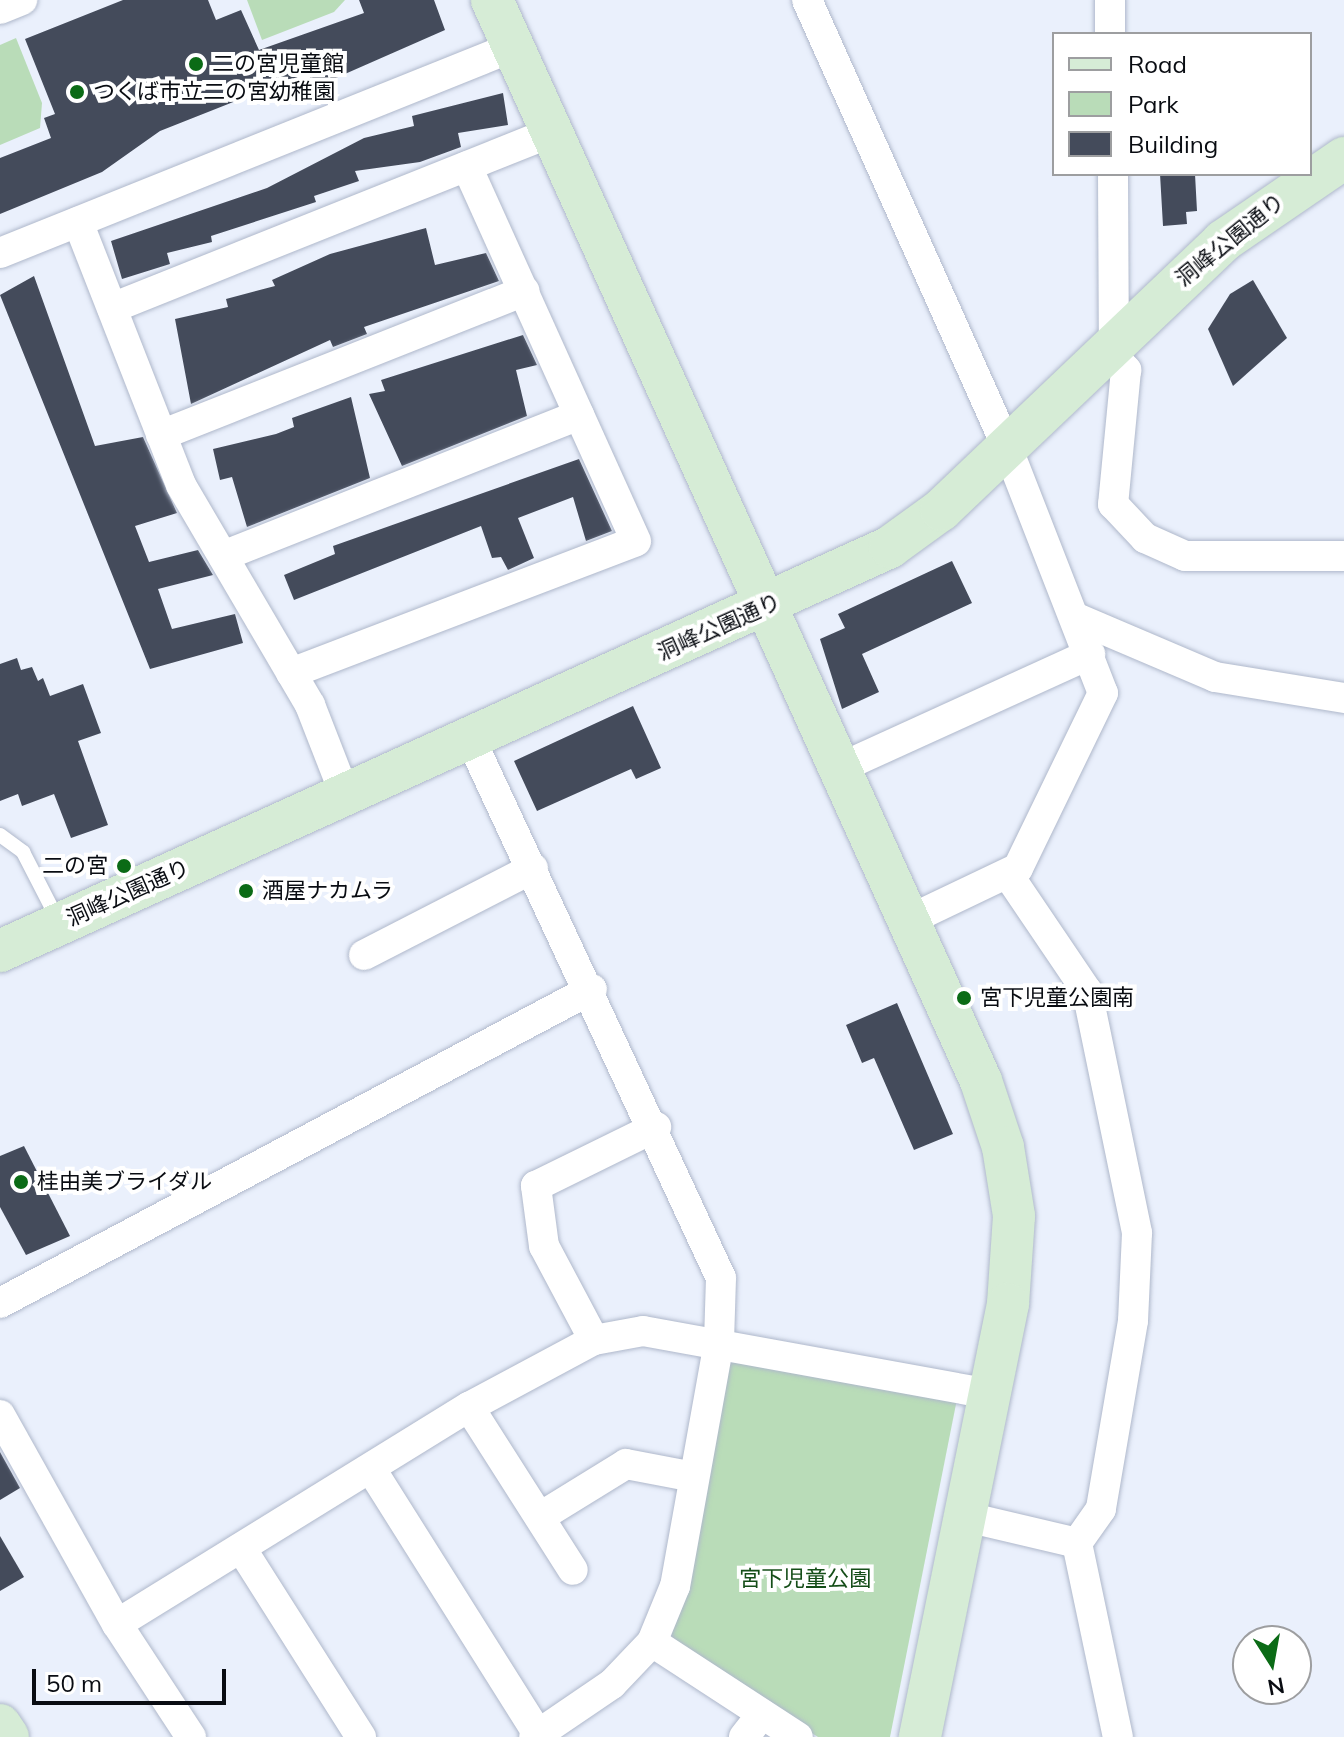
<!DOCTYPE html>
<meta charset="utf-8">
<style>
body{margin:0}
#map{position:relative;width:1344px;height:1737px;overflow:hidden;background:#eaf0fc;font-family:Mulish,"Noto Sans JP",sans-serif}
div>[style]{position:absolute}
.green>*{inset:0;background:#b9dcb8}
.building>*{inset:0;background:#444b5b}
.roads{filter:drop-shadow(0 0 2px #afb8cb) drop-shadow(0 0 2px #afb8cb)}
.lane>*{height:14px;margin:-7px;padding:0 7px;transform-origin:7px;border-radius:7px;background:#fff}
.street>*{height:30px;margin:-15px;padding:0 15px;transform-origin:15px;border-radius:15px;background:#fff}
.secondary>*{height:42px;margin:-21px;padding:0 21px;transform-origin:21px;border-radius:21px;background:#d6ecd6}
.dots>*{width:22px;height:22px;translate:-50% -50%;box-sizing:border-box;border:4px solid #fff;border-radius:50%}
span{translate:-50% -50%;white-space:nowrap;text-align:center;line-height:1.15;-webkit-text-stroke:8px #fff;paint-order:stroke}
.poi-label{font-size:22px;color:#090c12}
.left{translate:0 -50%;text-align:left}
.right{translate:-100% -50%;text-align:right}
.street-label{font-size:22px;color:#090c12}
.park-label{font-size:22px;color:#154e18}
.legend{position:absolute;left:1052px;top:32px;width:260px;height:144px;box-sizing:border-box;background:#fff;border:2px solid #9d9ea0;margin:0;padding:10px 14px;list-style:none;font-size:24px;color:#090c12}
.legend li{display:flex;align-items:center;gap:16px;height:40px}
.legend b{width:40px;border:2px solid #9d9ea0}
.north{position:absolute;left:1232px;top:1625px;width:80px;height:80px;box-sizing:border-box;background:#fff;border:2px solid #9d9ea0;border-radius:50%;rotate:169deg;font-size:22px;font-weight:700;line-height:32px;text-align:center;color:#090c12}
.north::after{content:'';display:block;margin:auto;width:28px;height:36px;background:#0b6b16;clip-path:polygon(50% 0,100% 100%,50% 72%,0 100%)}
.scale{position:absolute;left:32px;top:1669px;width:194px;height:36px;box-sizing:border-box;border:4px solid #090c12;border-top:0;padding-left:10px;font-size:24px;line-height:28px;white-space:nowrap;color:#090c12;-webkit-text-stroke:6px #fff;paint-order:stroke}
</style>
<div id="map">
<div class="green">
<i style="clip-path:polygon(247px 0,345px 0,334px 12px,262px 40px)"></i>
<i style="clip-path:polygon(16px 38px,42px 103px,40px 128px,0 145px,0 45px)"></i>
<i style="clip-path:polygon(737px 1358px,957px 1399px,890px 1737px,818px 1737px,670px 1643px,728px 1366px)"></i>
</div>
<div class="building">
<i style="clip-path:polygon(123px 0,208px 0,216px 20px,241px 10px,259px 50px,364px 13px,359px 0,434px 0,445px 30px,288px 99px,281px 83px,160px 131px,102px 172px,0 214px,0 158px,51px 138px,44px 118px,55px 114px,25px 39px)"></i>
<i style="clip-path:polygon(503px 93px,508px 125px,458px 133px,461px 147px,420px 162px,355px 171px,359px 181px,314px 196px,316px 202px,211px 236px,212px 242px,167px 253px,170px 264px,122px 279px,111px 241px,267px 188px,364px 138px,414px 126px,412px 116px)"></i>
<i style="clip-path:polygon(1160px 174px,1195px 174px,1197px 211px,1186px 212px,1187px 224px,1163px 226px)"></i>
<i style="clip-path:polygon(426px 228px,435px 265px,486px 253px,499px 281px,364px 327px,367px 334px,333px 347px,330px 340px,191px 404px,175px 319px,228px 307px,226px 299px,275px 286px,272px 280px,330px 254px)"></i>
<i style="clip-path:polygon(34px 276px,95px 446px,143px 437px,177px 513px,135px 526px,149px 562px,198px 550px,213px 575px,158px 589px,172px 629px,235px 614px,243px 643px,150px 669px,0 295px)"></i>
<i style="clip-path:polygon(1253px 280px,1287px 338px,1233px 386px,1208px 329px,1230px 294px)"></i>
<i style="clip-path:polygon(523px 335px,537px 365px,516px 370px,527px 416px,402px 466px,369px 394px,385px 391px,381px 380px)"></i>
<i style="clip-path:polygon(351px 397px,370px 478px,247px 527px,232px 477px,220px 480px,213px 449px,276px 434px,294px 427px,292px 418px)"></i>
<i style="clip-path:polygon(579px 459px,612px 531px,586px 541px,573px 497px,518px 518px,534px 558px,508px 570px,501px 557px,492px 558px,481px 526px,294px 600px,284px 575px,335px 554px,333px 546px)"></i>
<i style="clip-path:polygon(952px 561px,972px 603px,862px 654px,879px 692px,842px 709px,820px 639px,845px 628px,838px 614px)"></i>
<i style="clip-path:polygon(17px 658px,21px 670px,32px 667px,38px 681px,43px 678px,50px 696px,83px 684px,101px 733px,78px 741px,108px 825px,71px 838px,54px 794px,22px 806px,18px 794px,0 801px,0 664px)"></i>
<i style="clip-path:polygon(633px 706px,661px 768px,636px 779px,631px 769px,537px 811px,514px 761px)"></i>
<i style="clip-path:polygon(897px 1003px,953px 1134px,914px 1150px,874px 1058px,862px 1063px,846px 1025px)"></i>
<i style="clip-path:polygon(24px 1146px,70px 1236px,26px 1255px,0 1207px,0 1156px)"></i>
<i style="clip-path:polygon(0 1452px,20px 1488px,0 1500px)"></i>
<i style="clip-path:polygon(0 1536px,24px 1577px,0 1591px)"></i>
</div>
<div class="roads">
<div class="lane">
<i style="left:0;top:835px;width:29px;rotate:36deg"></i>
<i style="left:23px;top:852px;width:76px;rotate:62.8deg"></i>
</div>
<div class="street">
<i style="left:807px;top:0;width:490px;rotate:65.9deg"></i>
<i style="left:1007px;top:447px;width:264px;rotate:68.7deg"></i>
<i style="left:1103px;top:693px;width:195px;rotate:115.9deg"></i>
<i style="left:1018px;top:868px;width:121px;rotate:154.5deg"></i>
<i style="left:1110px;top:0;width:34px;rotate:90deg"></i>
<i style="left:0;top:9px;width:24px;rotate:-22deg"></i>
<i style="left:1113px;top:174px;width:168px;rotate:89.7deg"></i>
<i style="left:78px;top:222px;width:282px;rotate:68.6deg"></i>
<i style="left:181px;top:485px;width:255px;rotate:59.6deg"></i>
<i style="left:310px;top:705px;width:97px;rotate:68.7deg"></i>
<i style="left:0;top:253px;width:553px;rotate:-21.88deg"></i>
<i style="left:112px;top:308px;width:474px;rotate:-21.8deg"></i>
<i style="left:1107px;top:350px;width:28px;rotate:46deg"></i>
<i style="left:1126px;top:370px;width:135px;rotate:95.5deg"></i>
<i style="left:1113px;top:504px;width:47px;rotate:46.7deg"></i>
<i style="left:1145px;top:538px;width:44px;rotate:24.2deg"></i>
<i style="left:1185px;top:556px;width:159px"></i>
<i style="left:161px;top:435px;width:391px;rotate:-21.6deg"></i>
<i style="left:223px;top:556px;width:383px;rotate:-21.6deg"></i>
<i style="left:1079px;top:619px;width:148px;rotate:23.1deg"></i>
<i style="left:1215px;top:677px;width:131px;rotate:9.2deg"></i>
<i style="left:291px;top:673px;width:369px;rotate:-20.9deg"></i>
<i style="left:636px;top:541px;width:411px;rotate:-114.3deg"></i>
<i style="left:470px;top:738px;width:595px;rotate:65.07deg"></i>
<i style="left:721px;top:1278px;width:64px;rotate:91.8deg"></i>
<i style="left:719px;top:1342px;width:248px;rotate:100.2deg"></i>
<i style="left:675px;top:1586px;width:61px;rotate:112.3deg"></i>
<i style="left:652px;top:1642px;width:58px;rotate:133.6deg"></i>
<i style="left:612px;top:1684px;width:94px;rotate:145.8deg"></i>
<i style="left:840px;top:768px;width:275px;rotate:-24.5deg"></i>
<i style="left:1009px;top:876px;width:139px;rotate:55.9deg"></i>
<i style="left:1087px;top:991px;width:247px;rotate:78.3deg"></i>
<i style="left:1137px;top:1233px;width:88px;rotate:92.6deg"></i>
<i style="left:1133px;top:1321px;width:191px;rotate:99.7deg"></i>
<i style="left:1101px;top:1509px;width:42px;rotate:125.2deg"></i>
<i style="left:364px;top:955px;width:190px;rotate:-27.2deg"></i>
<i style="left:0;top:1303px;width:670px;rotate:-27.94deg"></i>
<i style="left:594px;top:1340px;width:106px;rotate:-118deg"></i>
<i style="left:544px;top:1246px;width:61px;rotate:-97.6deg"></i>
<i style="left:536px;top:1186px;width:134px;rotate:-26.2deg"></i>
<i style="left:469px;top:1407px;width:193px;rotate:57.5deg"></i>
<i style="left:0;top:1415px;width:240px;rotate:60.8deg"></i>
<i style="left:117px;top:1624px;width:135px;rotate:56.8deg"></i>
<i style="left:371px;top:1469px;width:313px;rotate:57.8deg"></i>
<i style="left:540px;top:1517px;width:101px;rotate:-31.6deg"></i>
<i style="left:626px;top:1464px;width:69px;rotate:10.8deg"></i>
<i style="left:967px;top:1517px;width:113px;rotate:13.3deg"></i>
<i style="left:1077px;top:1543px;width:198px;rotate:78.1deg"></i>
<i style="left:241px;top:1548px;width:224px;rotate:57.6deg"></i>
<i style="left:117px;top:1624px;width:414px;rotate:-31.7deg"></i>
<i style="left:469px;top:1407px;width:142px;rotate:-28.2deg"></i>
<i style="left:594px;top:1340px;width:50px;rotate:-10.4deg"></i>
<i style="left:643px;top:1331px;width:353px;rotate:10.3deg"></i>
<i style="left:652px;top:1642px;width:174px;rotate:33.1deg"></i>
<i style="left:744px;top:1737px;width:29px;rotate:-52deg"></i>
</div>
<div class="secondary">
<i style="left:492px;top:0;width:1186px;rotate:65.66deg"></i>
<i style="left:981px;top:1081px;width:70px;rotate:71.6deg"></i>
<i style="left:1003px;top:1147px;width:70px;rotate:80.9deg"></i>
<i style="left:1014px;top:1216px;width:88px;rotate:93.9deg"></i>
<i style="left:1008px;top:1304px;width:442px;rotate:101.5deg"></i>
<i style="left:0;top:951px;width:977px;rotate:-24.41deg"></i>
<i style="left:890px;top:547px;width:63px;rotate:-36deg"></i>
<i style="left:941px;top:510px;width:390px;rotate:-43.6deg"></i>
<i style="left:1223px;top:241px;width:147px;rotate:-34.4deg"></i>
<i style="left:0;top:1725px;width:14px;rotate:56deg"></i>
</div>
</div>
<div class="dots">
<i style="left:196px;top:64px;background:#0b6b16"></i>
<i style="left:77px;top:92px;background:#0b6b16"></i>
<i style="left:124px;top:866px;background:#0b6b16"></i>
<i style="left:246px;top:891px;background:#0b6b16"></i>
<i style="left:964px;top:998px;background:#0b6b16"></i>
<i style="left:21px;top:1182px;background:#0b6b16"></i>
</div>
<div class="poi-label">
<span class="left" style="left:212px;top:64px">二の宮児童館</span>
<span class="left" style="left:93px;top:92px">つくば市立二の宮幼稚園</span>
<span class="right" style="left:108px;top:866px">二の宮</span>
<span class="left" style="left:262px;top:891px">酒屋ナカムラ</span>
<span class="left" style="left:980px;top:998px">宮下児童公園南</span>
<span class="left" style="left:37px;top:1182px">桂由美ブライダル</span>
</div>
<div class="street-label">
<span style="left:1230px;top:240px;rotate:-39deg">洞峰公園通り</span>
<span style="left:719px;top:627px;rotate:-24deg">洞峰公園通り</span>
<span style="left:128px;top:893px;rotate:-24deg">洞峰公園通り</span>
</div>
<div class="park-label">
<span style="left:805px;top:1579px">宮下児童公園</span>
</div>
<ul class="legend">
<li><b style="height:10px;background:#d6ecd6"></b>Road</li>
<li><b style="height:22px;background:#b9dcb8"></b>Park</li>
<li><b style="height:22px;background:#444b5b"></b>Building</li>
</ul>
<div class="north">N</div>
<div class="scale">50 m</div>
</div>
